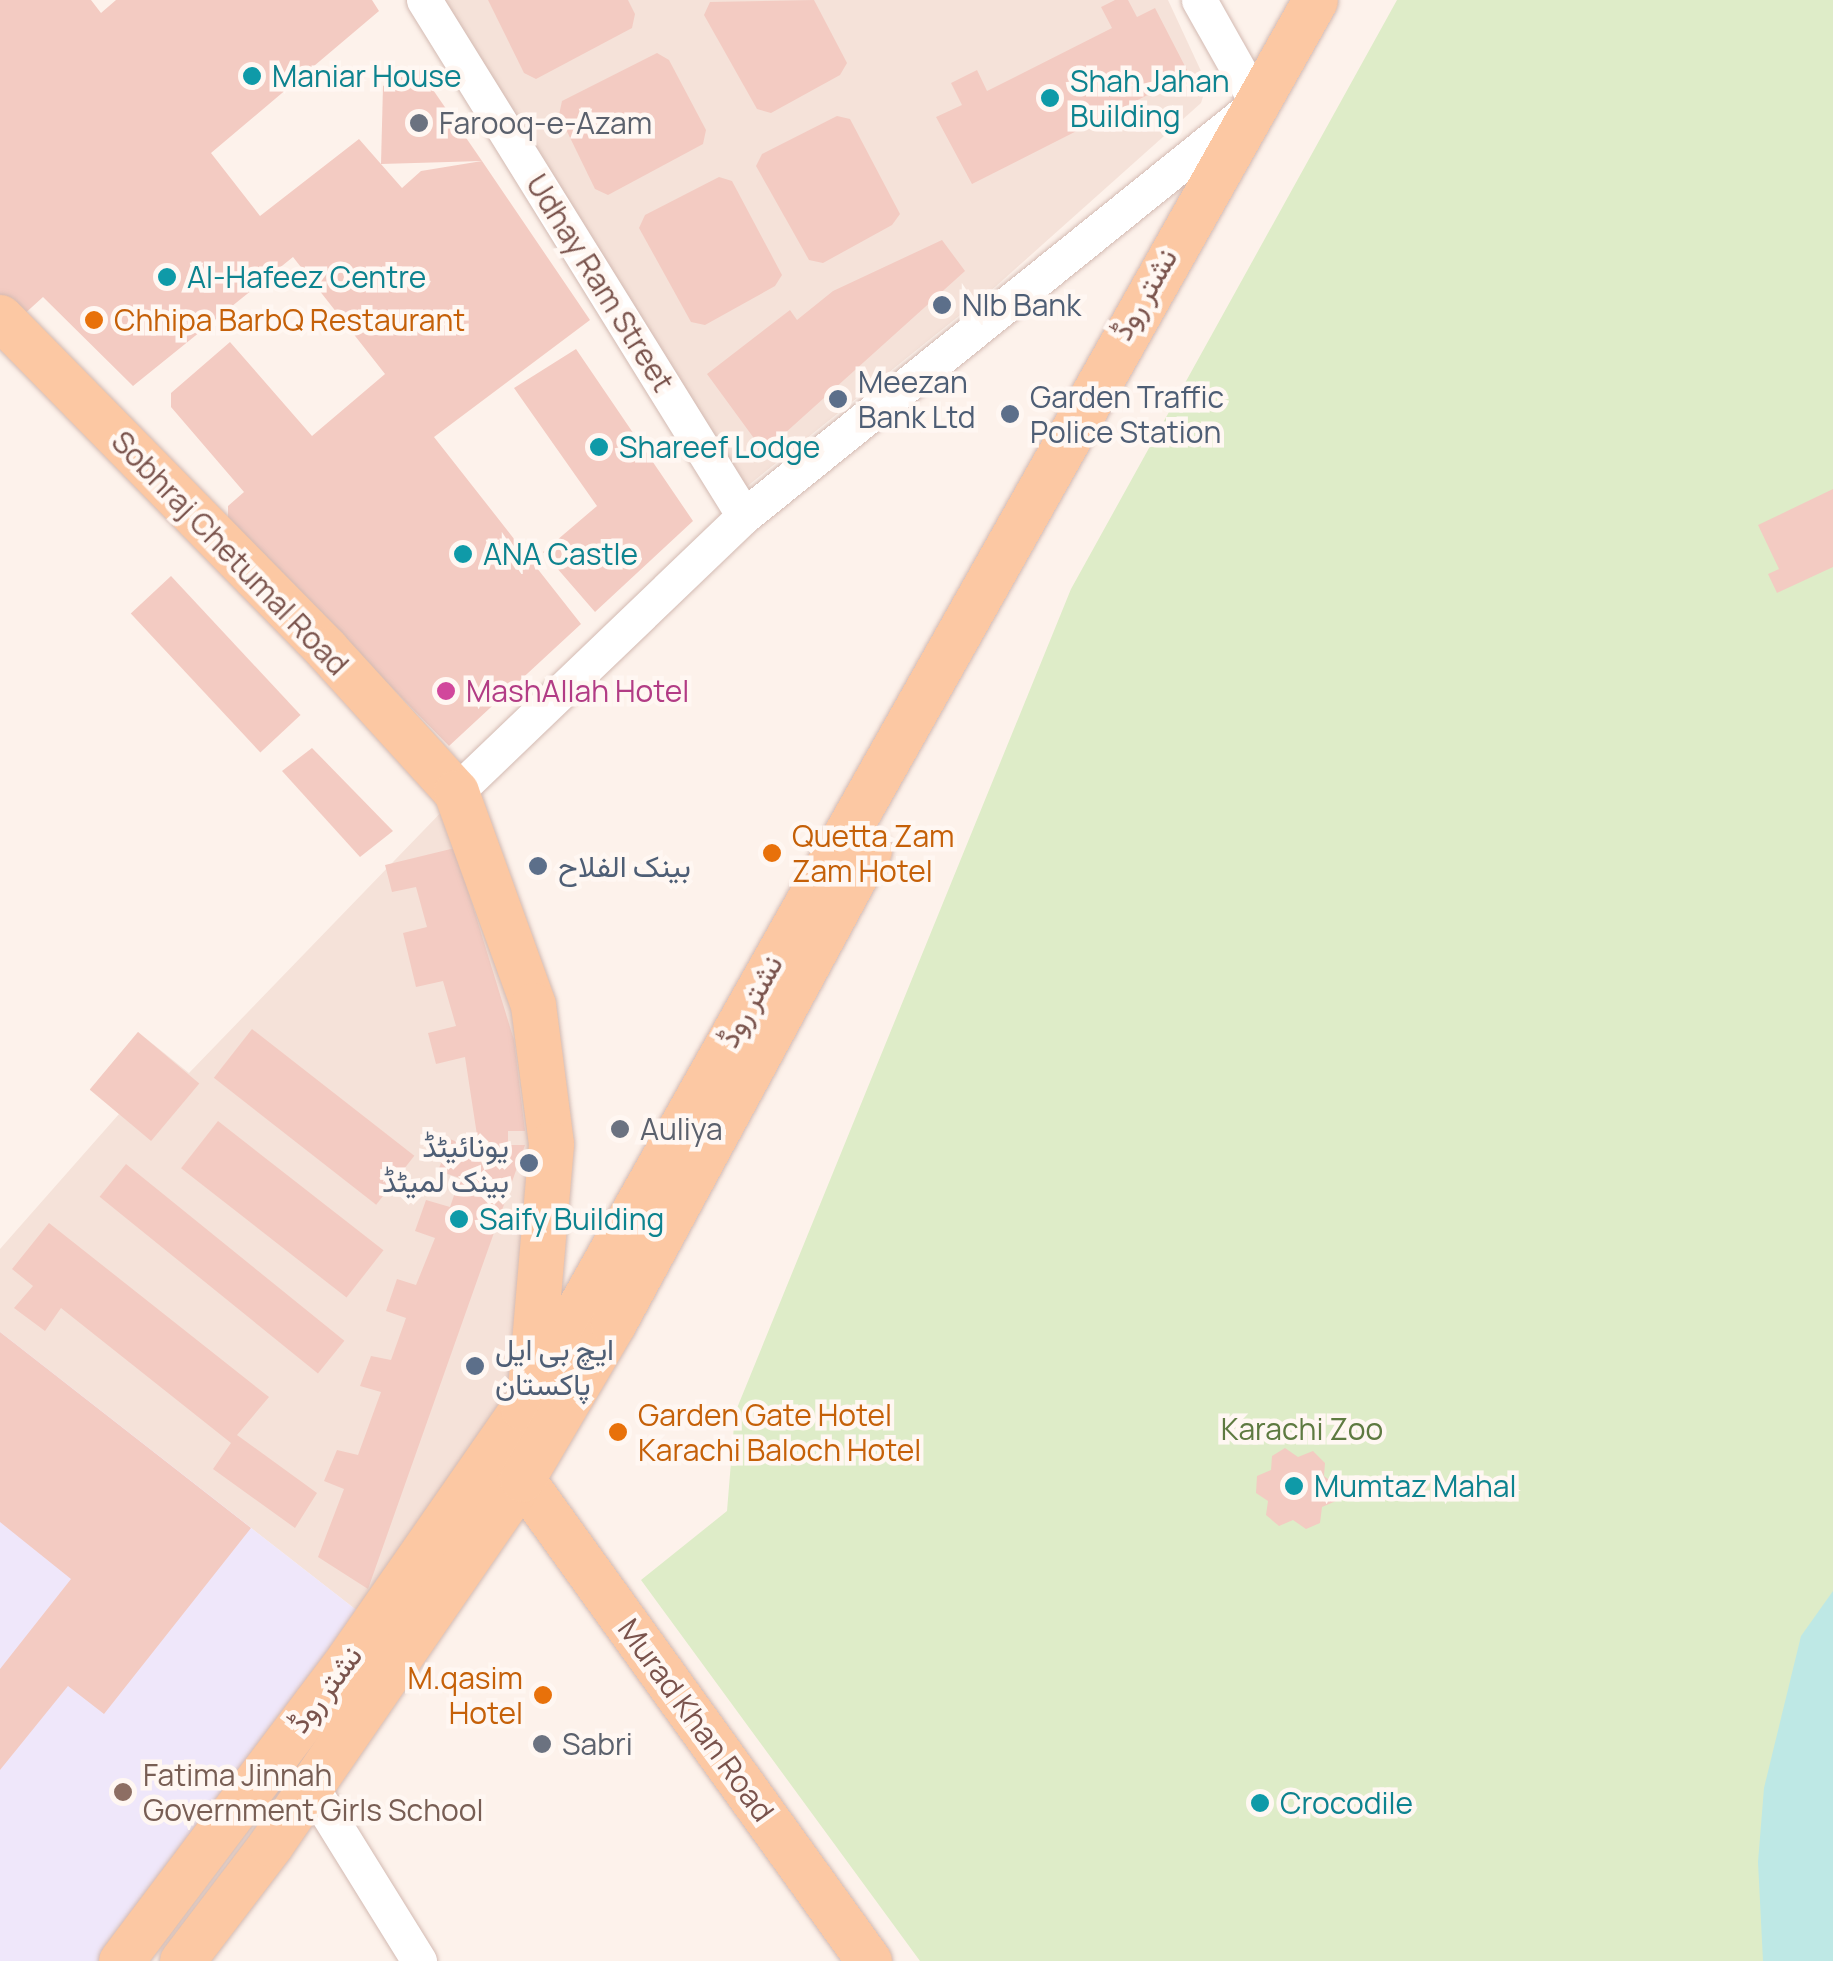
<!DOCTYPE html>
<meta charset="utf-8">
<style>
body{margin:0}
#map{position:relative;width:1833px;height:1961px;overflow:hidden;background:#fdf2eb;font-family:Manrope,Vazirmatn,sans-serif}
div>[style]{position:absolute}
.residential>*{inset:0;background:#f5e2d9}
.education>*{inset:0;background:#efe7fa}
.green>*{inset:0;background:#deecc8}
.water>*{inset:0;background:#bee8e5}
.building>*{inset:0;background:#f3cbc2;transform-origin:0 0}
.roads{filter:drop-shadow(0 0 2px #d3bab2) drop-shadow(0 0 2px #d3bab2)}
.minor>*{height:35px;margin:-17.5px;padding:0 17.5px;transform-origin:17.5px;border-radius:17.5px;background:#fff}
.major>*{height:45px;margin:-22.5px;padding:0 22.5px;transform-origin:22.5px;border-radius:22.5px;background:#fcc8a3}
.dots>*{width:28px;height:28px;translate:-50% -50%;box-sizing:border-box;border:5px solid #fff7f2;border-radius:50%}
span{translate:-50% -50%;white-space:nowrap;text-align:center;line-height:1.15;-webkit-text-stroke:9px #fff7f2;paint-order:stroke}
.culture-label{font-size:30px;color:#0d838f}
.left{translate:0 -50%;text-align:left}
.worship-label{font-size:30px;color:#5b616d}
.street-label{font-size:30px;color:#7a534c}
.service-label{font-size:30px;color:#4e5e75}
.right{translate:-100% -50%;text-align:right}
.food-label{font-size:30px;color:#c56008}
.hotel-label{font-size:30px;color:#b23c85}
.park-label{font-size:30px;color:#5e7a41}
.education-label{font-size:30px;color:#785e54}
</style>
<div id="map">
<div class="residential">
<i style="clip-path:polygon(430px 0,1168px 0,1207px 84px,1201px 103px,995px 287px,745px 488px)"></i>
<i style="clip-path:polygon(452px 801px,533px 1005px,523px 1408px,373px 1623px,0 1332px,0 1249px,119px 1114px,90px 1090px,138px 1032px,189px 1073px)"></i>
</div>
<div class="education">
<i style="clip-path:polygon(0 1332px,373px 1623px,120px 1961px,0 1961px)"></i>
</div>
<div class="green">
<i style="clip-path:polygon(1397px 0,1833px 0,1833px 1961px,920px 1961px,641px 1580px,727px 1511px,735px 1413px,1071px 589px)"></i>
</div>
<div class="water">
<i style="clip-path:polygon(1833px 1591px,1833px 1961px,1763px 1961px,1758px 1862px,1764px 1788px,1801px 1636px)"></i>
</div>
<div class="building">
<i style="clip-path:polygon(0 0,91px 0,101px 13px,116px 0,372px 0,379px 11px,211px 153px,260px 216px,359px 139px,402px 188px,421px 171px,482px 161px,590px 320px,434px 437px,581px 624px,449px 746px,228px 521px,228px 506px,244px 492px,171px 407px,171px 393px,230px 342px,312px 436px,385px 374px,293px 257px,133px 386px,43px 297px,21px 317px,0 295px)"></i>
<i style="clip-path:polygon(488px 0,628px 0,635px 14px,632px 28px,536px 79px,524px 73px)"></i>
<i style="clip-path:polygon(814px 0,847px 63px,840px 75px,771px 113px,757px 109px,704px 15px,710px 2px)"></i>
<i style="clip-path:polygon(1115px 0,1128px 0,1137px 17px,1155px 8px,1189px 74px,972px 184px,936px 117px,962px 105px,951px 83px,977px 70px,987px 91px,1112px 28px,1101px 7px)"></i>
<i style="clip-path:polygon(657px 53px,669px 60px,706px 130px,703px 144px,608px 195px,595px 189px,559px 115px,562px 101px)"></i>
<i style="clip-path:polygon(418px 68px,482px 161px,381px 164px,383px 86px)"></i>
<i style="clip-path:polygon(837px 116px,850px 119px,900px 214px,892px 225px,823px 263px,809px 260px,756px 166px,762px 154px)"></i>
<i style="clip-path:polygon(719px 177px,732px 181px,782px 275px,775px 286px,705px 325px,691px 322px,639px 228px,645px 215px)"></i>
<i style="clip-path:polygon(942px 240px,965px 271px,764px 452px,707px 374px,790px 310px,797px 320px,833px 291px)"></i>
<i style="clip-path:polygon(576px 349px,693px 521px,595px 612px,543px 552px,597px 506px,514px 388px)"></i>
<i style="clip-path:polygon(1833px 489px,1833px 567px,1777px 593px,1768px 574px,1779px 569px,1758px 525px)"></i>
<i style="left:171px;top:576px;width:190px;height:55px;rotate:47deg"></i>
<i style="clip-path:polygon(312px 748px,393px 831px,360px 857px,282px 771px)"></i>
<i style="clip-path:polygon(455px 848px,514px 1040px,525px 1131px,508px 1131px,508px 1145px,525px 1145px,368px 1589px,318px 1557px,344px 1489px,324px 1481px,337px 1450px,358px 1455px,381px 1392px,360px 1386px,371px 1356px,391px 1360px,406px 1318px,386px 1311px,397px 1279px,416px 1285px,435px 1238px,415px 1231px,426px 1200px,450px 1207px,460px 1178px,438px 1171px,450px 1139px,472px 1148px,477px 1135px,465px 1057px,436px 1064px,428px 1033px,456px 1026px,443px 981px,416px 987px,403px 933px,427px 927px,416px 887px,392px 892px,385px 865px)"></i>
<i style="left:252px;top:1029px;width:206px;height:62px;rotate:38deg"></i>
<i style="left:138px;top:1032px;width:80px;height:75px;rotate:40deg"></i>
<i style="left:218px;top:1121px;width:210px;height:60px;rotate:38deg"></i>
<i style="left:126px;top:1164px;width:281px;height:42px;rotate:39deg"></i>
<i style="clip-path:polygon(49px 1223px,269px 1397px,237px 1435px,317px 1493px,295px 1528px,213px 1469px,231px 1443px,61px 1308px,45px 1331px,14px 1308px,33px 1286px,12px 1269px)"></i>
<i style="clip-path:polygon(0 1332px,251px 1528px,104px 1714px,68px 1686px,0 1770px,0 1669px,71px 1579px,0 1522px)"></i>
<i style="clip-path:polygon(1285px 1448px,1298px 1457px,1313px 1451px,1325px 1463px,1324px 1476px,1337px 1486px,1336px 1501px,1322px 1507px,1320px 1523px,1306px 1529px,1293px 1520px,1279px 1526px,1266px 1515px,1268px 1501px,1256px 1493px,1257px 1476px,1271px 1470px,1272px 1456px)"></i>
</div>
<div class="roads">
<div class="minor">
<i style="left:424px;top:0;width:607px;rotate:58.19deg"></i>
<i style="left:456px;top:792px;width:399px;rotate:-43.8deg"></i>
<i style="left:744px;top:516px;width:659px;rotate:-38.84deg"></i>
<i style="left:1257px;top:103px;width:118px;rotate:-119.4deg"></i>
<i style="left:310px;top:1785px;width:207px;rotate:58.2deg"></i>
</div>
<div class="major">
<i style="left:0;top:317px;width:465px;rotate:45.5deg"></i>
<i style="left:326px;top:649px;width:193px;rotate:47.7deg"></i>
<i style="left:456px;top:792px;width:226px;rotate:70.1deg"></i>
<i style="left:533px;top:1005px;width:140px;rotate:82.6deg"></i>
<i style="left:551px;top:1144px;width:336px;rotate:94.9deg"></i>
<i style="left:522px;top:1479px;width:594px;rotate:54.25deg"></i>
<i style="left:121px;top:1961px;width:379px;rotate:-53deg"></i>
<i style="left:349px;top:1658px;width:305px;rotate:-55.2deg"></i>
<i style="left:523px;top:1408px;width:1615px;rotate:-60.64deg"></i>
<i style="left:182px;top:1961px;width:147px;rotate:-52.7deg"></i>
<i style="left:271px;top:1844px;width:443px;rotate:-55.5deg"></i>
<i style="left:522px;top:1479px;width:180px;rotate:-59.6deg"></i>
<i style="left:613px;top:1324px;width:539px;rotate:-61.63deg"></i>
</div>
</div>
<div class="dots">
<i style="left:252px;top:76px;background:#0f9aa8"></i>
<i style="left:1050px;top:98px;background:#0f9aa8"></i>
<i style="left:419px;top:123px;background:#6b7280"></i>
<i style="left:167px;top:277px;background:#0f9aa8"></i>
<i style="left:942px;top:305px;background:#5c6f8a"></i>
<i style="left:94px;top:320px;background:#e8710a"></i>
<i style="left:838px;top:399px;background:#5c6f8a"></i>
<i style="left:1010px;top:414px;background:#5c6f8a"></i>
<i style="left:599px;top:447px;background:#0f9aa8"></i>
<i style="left:463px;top:554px;background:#0f9aa8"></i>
<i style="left:446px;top:691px;background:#d1479c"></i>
<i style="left:772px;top:853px;background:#e8710a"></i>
<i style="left:538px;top:866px;background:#5c6f8a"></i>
<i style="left:620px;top:1129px;background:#6b7280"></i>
<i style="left:529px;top:1163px;background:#5c6f8a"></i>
<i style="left:459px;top:1219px;background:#0f9aa8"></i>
<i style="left:475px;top:1366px;background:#5c6f8a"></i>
<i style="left:618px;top:1432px;background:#e8710a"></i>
<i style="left:1294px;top:1486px;background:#0f9aa8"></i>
<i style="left:543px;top:1695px;background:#e8710a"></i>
<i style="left:542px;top:1744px;background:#6b7280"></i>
<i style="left:123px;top:1792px;background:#8d6e63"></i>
<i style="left:1260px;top:1803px;background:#0f9aa8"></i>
</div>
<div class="culture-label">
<span class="left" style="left:272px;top:76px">Maniar House</span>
<span class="left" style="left:1070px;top:98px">Shah Jahan<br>Building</span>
<span class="left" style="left:187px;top:277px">Al-Hafeez Centre</span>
<span class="left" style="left:619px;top:447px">Shareef Lodge</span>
<span class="left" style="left:483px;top:554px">ANA Castle</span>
<span class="left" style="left:479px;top:1219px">Saify Building</span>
<span class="left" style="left:1314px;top:1486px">Mumtaz Mahal</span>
<span class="left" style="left:1280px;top:1803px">Crocodile</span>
</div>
<div class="worship-label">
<span class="left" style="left:439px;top:123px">Farooq-e-Azam</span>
<span class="left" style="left:640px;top:1129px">Auliya</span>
<span class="left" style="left:562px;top:1744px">Sabri</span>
</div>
<div class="street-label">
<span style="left:600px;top:283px;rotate:58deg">Udhay Ram Street</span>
<span style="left:1144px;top:294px;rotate:-60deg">نشتر روڈ</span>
<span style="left:230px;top:553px;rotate:46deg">Sobhraj Chetumal Road</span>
<span style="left:750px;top:1001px;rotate:-61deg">نشتر روڈ</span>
<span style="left:325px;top:1689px;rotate:-53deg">نشتر روڈ</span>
<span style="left:696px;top:1720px;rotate:54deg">Murad Khan Road</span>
</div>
<div class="service-label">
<span class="left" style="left:962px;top:305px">NIb Bank</span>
<span class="left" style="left:858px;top:399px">Meezan<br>Bank Ltd</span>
<span class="left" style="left:1030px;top:414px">Garden Traffic<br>Police Station</span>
<span class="left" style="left:558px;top:866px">بینک الفلاح</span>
<span class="right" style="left:509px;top:1163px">یونائیٹڈ<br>بینک لمیٹڈ</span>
<span class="left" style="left:495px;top:1366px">ایچ بی ایل<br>پاکستان</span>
</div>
<div class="food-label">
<span class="left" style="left:114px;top:320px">Chhipa BarbQ Restaurant</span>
<span class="left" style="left:792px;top:853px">Quetta Zam<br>Zam Hotel</span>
<span class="left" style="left:638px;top:1432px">Garden Gate Hotel<br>Karachi Baloch Hotel</span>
<span class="right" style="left:523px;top:1695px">M.qasim<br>Hotel</span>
</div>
<div class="hotel-label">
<span class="left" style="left:466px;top:691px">MashAllah Hotel</span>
</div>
<div class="park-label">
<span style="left:1302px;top:1429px">Karachi Zoo</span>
</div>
<div class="education-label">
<span class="left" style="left:143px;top:1792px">Fatima Jinnah<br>Government Girls School</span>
</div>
</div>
